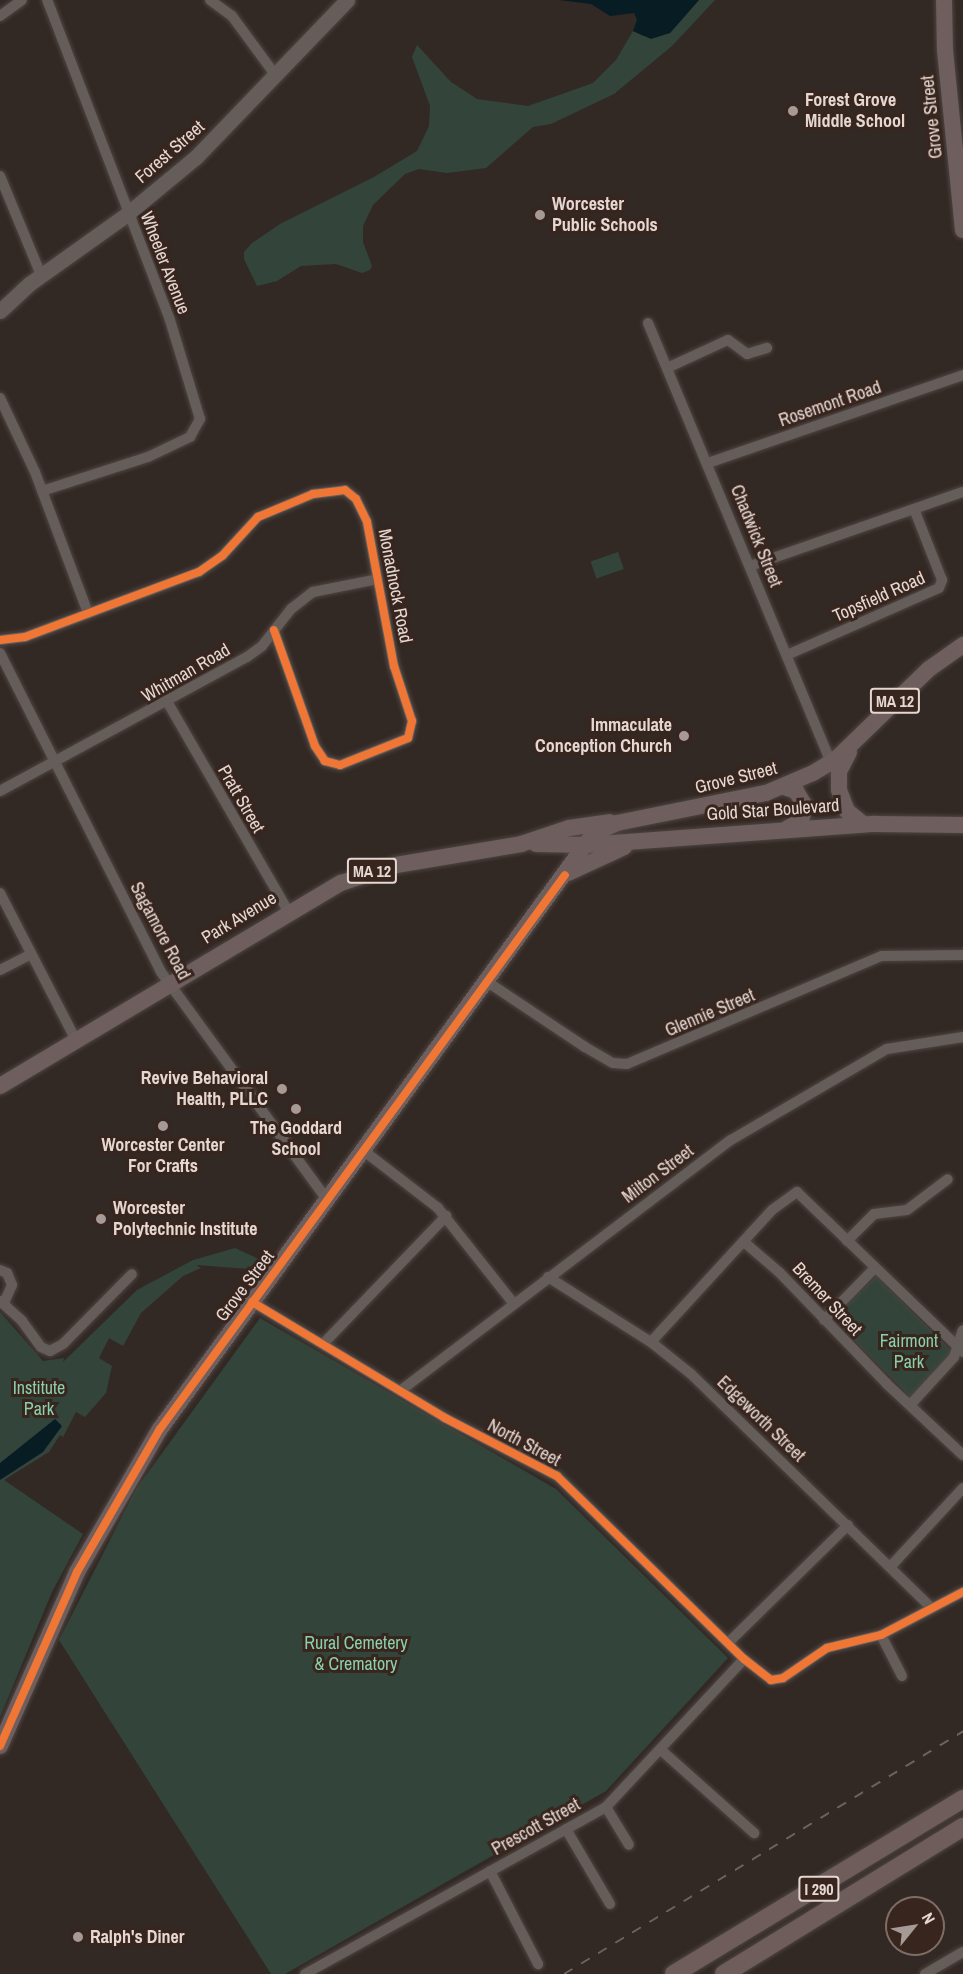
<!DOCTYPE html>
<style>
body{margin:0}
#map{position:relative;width:963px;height:1974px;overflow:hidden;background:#322824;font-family:"Archivo Narrow",sans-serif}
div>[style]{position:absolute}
.green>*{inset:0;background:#33453a;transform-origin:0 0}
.water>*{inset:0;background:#081c24}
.roads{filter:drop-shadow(0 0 2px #4e4541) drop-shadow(0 0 2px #4e4541)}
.street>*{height:10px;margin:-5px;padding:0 5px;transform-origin:5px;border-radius:5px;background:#655d5a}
.secondary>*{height:15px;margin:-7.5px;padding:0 7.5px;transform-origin:7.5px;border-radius:7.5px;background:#655d5a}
.primary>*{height:16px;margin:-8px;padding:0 8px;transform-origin:8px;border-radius:8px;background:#6e5f5e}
.highway>*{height:18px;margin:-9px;padding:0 9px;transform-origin:9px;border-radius:9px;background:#6e5d5b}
.rail>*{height:2px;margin-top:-1px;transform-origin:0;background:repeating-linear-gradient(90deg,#6a6360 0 10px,transparent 0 20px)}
.cycleway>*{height:8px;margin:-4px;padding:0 4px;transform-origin:4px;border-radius:4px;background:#f07635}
.dots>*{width:16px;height:16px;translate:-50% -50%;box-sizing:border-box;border:3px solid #38251e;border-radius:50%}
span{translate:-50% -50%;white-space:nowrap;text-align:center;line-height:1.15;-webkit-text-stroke:6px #38251e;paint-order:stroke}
.shield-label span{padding:2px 4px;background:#38251e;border:2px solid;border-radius:4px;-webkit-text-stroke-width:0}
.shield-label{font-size:16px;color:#e5d8d3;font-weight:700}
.poi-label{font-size:18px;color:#e5d8d3;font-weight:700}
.left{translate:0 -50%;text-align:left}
.right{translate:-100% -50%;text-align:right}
.street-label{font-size:18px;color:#e5d8d3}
.park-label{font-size:18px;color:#8ad0ac}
.north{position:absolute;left:885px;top:1896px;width:60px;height:60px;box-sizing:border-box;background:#38251e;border:2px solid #7d6d66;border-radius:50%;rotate:60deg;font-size:16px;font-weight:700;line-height:24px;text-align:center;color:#e5d8d3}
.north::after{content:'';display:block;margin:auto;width:21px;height:27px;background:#a69a96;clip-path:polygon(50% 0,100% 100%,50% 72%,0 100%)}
</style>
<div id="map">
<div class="green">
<i style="clip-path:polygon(699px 0,715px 0,672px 46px,614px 94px,551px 124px,533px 127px,486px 168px,447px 173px,419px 169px,405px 174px,373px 205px,363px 226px,363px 242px,372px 266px,370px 270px,362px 273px,336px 264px,301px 266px,277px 281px,257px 286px,244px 259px,244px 252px,252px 243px,280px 224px,374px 177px,417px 151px,429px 126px,430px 106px,412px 57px,417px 45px,451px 82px,477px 99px,528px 106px,593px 83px,616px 60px,633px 31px,643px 36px,670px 33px)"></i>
<i style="left:618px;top:552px;width:18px;height:29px;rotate:71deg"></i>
<i style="clip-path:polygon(235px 1248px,267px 1263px,262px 1270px,196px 1265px,201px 1268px,183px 1276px,141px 1313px,123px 1346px,109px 1338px,99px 1358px,112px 1366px,106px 1393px,85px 1417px,76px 1412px,63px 1437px,60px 1435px,49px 1452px,4px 1480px,83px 1534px,52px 1592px,0 1717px,0 1312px,43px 1361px,64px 1358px,63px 1362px,137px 1290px,193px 1260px)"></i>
<i style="clip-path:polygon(876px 1276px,953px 1352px,911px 1398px,835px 1321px,837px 1313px)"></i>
<i style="clip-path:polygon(260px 1318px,556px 1489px,728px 1658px,606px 1791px,285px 1974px,271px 1974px,59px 1640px,136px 1489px)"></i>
</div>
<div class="water">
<i style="clip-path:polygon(559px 0,699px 0,670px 33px,651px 39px,633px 31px,637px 20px,634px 13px,610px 16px,591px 4px)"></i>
<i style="clip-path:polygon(55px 1419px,62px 1426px,43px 1452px,0 1480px,0 1463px)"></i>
</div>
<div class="roads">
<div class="street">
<i style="left:210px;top:0;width:27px;rotate:36deg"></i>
<i style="left:232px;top:16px;width:74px;rotate:53.7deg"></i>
<i style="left:0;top:16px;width:27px;rotate:-36deg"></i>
<i style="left:0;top:176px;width:107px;rotate:67.5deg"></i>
<i style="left:648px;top:323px;width:476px;rotate:67.4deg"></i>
<i style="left:667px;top:368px;width:67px;rotate:-24.7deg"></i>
<i style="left:728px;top:340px;width:24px;rotate:36deg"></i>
<i style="left:747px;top:354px;width:21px;rotate:-17deg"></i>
<i style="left:0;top:398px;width:82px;rotate:64.7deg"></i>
<i style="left:35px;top:472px;width:151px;rotate:69.4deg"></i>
<i style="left:708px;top:463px;width:270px;rotate:-19deg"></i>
<i style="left:42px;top:491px;width:111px;rotate:-17.8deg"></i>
<i style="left:148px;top:457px;width:47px;rotate:-25.5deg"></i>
<i style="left:190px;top:437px;width:21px;rotate:-61deg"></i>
<i style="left:200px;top:419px;width:103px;rotate:-106.9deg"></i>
<i style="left:170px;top:320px;width:343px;rotate:-111deg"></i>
<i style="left:750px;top:566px;width:225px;rotate:-19.2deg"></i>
<i style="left:0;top:640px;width:25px;rotate:-7deg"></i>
<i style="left:25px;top:637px;width:186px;rotate:-20.5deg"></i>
<i style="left:199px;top:572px;width:29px;rotate:-35deg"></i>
<i style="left:223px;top:555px;width:52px;rotate:-47.4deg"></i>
<i style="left:258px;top:517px;width:60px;rotate:-22.7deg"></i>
<i style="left:313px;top:494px;width:32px;rotate:-7deg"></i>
<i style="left:345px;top:490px;width:14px;rotate:39deg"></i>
<i style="left:356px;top:499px;width:25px;rotate:64deg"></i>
<i style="left:367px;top:522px;width:147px;rotate:79.4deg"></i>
<i style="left:394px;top:666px;width:58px;rotate:71.9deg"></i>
<i style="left:412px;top:721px;width:17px;rotate:103deg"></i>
<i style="left:408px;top:738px;width:73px;rotate:158.3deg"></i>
<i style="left:340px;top:765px;width:16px;rotate:-165deg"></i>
<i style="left:325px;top:761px;width:18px;rotate:-124deg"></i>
<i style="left:315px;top:746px;width:123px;rotate:-109.5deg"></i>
<i style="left:0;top:653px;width:357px;rotate:63.2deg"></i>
<i style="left:161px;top:972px;width:283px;rotate:53.9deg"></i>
<i style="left:787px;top:655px;width:166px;rotate:-23.8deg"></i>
<i style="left:939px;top:588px;width:9px;rotate:-69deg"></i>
<i style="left:942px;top:580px;width:76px;rotate:-111.5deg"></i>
<i style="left:168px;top:703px;width:240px;rotate:60deg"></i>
<i style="left:0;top:791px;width:281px;rotate:-28.5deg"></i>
<i style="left:247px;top:657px;width:19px;rotate:-36deg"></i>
<i style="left:262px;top:646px;width:47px;rotate:-51.9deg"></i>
<i style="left:291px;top:609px;width:28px;rotate:-38deg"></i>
<i style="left:313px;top:592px;width:66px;rotate:-11.3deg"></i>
<i style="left:0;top:893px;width:165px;rotate:62.7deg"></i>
<i style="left:0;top:970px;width:35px;rotate:-27deg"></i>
<i style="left:486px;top:981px;width:119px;rotate:33.7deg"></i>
<i style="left:585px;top:1047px;width:32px;rotate:30deg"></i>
<i style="left:613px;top:1063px;width:14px;rotate:4deg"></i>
<i style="left:627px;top:1064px;width:277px;rotate:-23deg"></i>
<i style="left:882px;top:956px;width:81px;rotate:-0.7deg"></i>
<i style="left:364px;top:1151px;width:93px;rotate:37.6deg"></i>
<i style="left:438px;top:1208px;width:122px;rotate:51.6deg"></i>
<i style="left:847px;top:1241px;width:38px;rotate:-45deg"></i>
<i style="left:874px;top:1214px;width:33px;rotate:-7deg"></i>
<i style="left:907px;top:1210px;width:51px;rotate:-37.1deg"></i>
<i style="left:744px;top:1242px;width:46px;rotate:40.6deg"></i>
<i style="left:779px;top:1272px;width:156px;rotate:46deg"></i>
<i style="left:887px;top:1384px;width:104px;rotate:43.1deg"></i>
<i style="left:0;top:1270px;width:8px;rotate:23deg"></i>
<i style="left:7px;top:1273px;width:13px;rotate:67deg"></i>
<i style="left:12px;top:1285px;width:20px;rotate:114deg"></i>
<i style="left:548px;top:1277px;width:122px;rotate:32.3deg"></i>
<i style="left:651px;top:1342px;width:51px;rotate:38.7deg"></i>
<i style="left:691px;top:1374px;width:336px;rotate:44.2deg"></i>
<i style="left:0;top:1301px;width:30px;rotate:42deg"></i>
<i style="left:22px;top:1321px;width:32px;rotate:54deg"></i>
<i style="left:41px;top:1347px;width:10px;rotate:24deg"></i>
<i style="left:50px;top:1351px;width:15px;rotate:-28deg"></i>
<i style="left:63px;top:1344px;width:98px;rotate:-45.4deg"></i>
<i style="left:252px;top:1302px;width:225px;rotate:31deg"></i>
<i style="left:445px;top:1418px;width:126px;rotate:27.4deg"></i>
<i style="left:557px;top:1476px;width:262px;rotate:44.4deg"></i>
<i style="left:744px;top:1659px;width:34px;rotate:38deg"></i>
<i style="left:771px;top:1680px;width:12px;rotate:-9deg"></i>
<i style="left:783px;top:1678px;width:53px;rotate:-34.3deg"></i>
<i style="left:827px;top:1648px;width:56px;rotate:-13.5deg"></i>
<i style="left:881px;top:1635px;width:93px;rotate:-27.7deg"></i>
<i style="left:824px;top:1320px;width:73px;rotate:-45.6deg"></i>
<i style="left:651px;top:1342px;width:179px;rotate:-47.5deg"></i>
<i style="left:772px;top:1210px;width:31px;rotate:-36deg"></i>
<i style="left:797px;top:1192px;width:231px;rotate:43.9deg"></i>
<i style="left:323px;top:1344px;width:178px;rotate:-46.1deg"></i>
<i style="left:400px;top:1391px;width:415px;rotate:-37.2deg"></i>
<i style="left:731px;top:1140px;width:181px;rotate:-30.3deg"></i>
<i style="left:887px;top:1049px;width:77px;rotate:-9deg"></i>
<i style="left:911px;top:1404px;width:64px;rotate:-47.5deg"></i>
<i style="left:954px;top:1357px;width:28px;rotate:-72deg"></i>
<i style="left:891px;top:1566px;width:106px;rotate:-47.3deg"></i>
<i style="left:881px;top:1635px;width:46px;rotate:62.9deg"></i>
<i style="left:729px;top:1642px;width:167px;rotate:-44.5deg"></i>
<i style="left:661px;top:1750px;width:125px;rotate:41.7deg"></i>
<i style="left:606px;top:1807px;width:44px;rotate:58.8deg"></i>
<i style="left:566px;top:1829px;width:87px;rotate:59.6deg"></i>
<i style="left:490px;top:1871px;width:105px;rotate:62.7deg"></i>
<i style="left:305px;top:1974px;width:344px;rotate:-29deg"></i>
<i style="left:606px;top:1807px;width:202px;rotate:-47deg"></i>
<i style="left:925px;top:1974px;width:44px;rotate:-30.1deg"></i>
</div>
<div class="secondary">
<i style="left:0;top:311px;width:40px;rotate:-43deg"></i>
<i style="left:29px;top:284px;width:120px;rotate:-35.5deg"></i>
<i style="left:127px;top:214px;width:89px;rotate:-39.6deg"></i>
<i style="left:196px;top:157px;width:218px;rotate:-46.1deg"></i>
</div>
<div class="primary">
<i style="left:944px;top:0;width:50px;rotate:88.9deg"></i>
<i style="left:945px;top:50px;width:181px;rotate:84.3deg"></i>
<i style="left:849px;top:752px;width:22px;rotate:117deg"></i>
<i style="left:839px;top:772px;width:18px;rotate:90deg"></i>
<i style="left:839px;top:790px;width:22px;rotate:69deg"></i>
<i style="left:847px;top:811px;width:21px;rotate:39deg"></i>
<i style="left:784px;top:787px;width:13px;rotate:18deg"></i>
<i style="left:796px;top:791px;width:17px;rotate:59deg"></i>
<i style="left:805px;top:806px;width:16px;rotate:105deg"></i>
<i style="left:801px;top:821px;width:15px;rotate:152deg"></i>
<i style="left:536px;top:844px;width:50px;rotate:1.1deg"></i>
<i style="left:586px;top:845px;width:290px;rotate:-4.2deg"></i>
<i style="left:875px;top:824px;width:88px;rotate:0.7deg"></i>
<i style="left:568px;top:873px;width:62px;rotate:-24.9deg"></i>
<i style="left:0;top:1086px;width:397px;rotate:-30.8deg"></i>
<i style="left:341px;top:883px;width:58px;rotate:-18.1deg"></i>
<i style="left:396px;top:865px;width:127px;rotate:-9.5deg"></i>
<i style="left:521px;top:844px;width:51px;rotate:-18.4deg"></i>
<i style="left:569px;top:828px;width:41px;rotate:-8.3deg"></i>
<i style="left:0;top:1746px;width:190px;rotate:-66.1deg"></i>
<i style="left:77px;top:1572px;width:165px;rotate:-59.9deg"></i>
<i style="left:160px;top:1429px;width:727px;rotate:-53.95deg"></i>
<i style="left:588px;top:841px;width:15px;rotate:-42deg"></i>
<i style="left:599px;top:831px;width:20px;rotate:-24deg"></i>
<i style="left:617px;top:823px;width:152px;rotate:-11.4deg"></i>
<i style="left:766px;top:793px;width:51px;rotate:-23.1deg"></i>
<i style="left:813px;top:773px;width:27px;rotate:-31deg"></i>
<i style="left:836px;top:759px;width:129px;rotate:-44.1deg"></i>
<i style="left:929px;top:669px;width:42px;rotate:-35.2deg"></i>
</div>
<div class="highway">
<i style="left:674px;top:1974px;width:338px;rotate:-31.2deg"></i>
<i style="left:724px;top:1974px;width:281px;rotate:-31.6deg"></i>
</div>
</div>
<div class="rail">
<i style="left:564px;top:1974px;width:467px;rotate:-31.3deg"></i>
</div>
<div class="cycleway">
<i style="left:0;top:640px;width:25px;rotate:-7deg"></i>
<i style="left:25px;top:637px;width:186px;rotate:-20.5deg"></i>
<i style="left:199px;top:572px;width:29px;rotate:-35deg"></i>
<i style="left:223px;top:555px;width:52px;rotate:-47.4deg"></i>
<i style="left:258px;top:517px;width:60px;rotate:-22.7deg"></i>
<i style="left:313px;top:494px;width:32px;rotate:-7deg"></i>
<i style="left:345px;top:490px;width:14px;rotate:39deg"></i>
<i style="left:356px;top:499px;width:25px;rotate:64deg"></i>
<i style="left:367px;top:522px;width:147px;rotate:79.4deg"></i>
<i style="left:394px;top:666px;width:58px;rotate:71.9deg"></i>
<i style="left:412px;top:721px;width:17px;rotate:103deg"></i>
<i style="left:408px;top:738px;width:73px;rotate:158.3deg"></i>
<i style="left:340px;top:765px;width:16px;rotate:-165deg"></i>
<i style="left:325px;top:761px;width:18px;rotate:-124deg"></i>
<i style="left:315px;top:746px;width:123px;rotate:-109.5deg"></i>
<i style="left:252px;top:1302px;width:225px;rotate:31deg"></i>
<i style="left:445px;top:1418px;width:126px;rotate:27.4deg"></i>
<i style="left:557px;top:1476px;width:262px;rotate:44.4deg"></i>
<i style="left:744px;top:1659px;width:34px;rotate:38deg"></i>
<i style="left:771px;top:1680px;width:12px;rotate:-9deg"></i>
<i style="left:783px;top:1678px;width:53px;rotate:-34.3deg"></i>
<i style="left:827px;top:1648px;width:56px;rotate:-13.5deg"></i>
<i style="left:881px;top:1635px;width:93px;rotate:-27.7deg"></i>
<i style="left:0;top:1746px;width:190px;rotate:-66.1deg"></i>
<i style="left:77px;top:1572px;width:165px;rotate:-59.9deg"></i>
<i style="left:160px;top:1429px;width:686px;rotate:-53.83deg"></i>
</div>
<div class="dots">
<i style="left:793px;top:111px;background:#a69a96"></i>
<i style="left:540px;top:215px;background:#a69a96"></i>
<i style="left:684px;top:736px;background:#a69a96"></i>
<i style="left:282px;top:1089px;background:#a69a96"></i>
<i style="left:296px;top:1109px;background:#a69a96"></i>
<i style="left:163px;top:1126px;background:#a69a96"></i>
<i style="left:101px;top:1219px;background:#a69a96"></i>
<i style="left:78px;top:1937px;background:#a69a96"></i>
</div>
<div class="shield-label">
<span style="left:895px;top:701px">MA 12</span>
<span style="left:372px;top:871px">MA 12</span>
<span style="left:819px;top:1889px">I 290</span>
</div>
<div class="poi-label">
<span class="left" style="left:805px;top:111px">Forest Grove<br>Middle School</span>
<span class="left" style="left:552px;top:215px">Worcester<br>Public Schools</span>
<span class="right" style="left:672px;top:736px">Immaculate<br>Conception Church</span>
<span class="right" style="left:268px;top:1089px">Revive Behavioral<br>Health, PLLC</span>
<span style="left:296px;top:1139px">The Goddard<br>School</span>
<span style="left:163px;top:1156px">Worcester Center<br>For Crafts</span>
<span class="left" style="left:113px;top:1219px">Worcester<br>Polytechnic Institute</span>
<span class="left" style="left:90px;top:1937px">Ralph's Diner</span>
</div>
<div class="street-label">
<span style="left:932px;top:117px;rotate:-96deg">Grove Street</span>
<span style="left:170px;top:152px;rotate:-41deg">Forest Street</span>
<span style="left:165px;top:263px;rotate:69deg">Wheeler Avenue</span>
<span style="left:830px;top:404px;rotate:-19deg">Rosemont Road</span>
<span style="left:756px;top:536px;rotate:68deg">Chadwick Street</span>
<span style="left:395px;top:586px;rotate:79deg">Monadnock Road</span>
<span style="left:879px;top:597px;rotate:-24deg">Topsfield Road</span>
<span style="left:186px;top:673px;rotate:-30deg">Whitman Road</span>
<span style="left:736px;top:778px;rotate:-14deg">Grove Street</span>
<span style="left:241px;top:799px;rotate:60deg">Pratt Street</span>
<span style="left:773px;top:810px;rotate:-4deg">Gold Star Boulevard</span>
<span style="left:239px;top:918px;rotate:-31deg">Park Avenue</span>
<span style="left:160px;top:931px;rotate:62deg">Sagamore Road</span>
<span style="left:710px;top:1013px;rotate:-23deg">Glennie Street</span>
<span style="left:658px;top:1174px;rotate:-37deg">Milton Street</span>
<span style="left:245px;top:1286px;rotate:-53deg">Grove Street</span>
<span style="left:827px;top:1299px;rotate:47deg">Bremer Street</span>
<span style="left:761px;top:1419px;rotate:44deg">Edgeworth Street</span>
<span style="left:524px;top:1443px;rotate:28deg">North Street</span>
<span style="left:536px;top:1827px;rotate:-29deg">Prescott Street</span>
</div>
<div class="park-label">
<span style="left:909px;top:1352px">Fairmont<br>Park</span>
<span style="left:39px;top:1399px">Institute<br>Park</span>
<span style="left:356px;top:1654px">Rural Cemetery<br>&amp; Crematory</span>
</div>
<div class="north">N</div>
</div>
